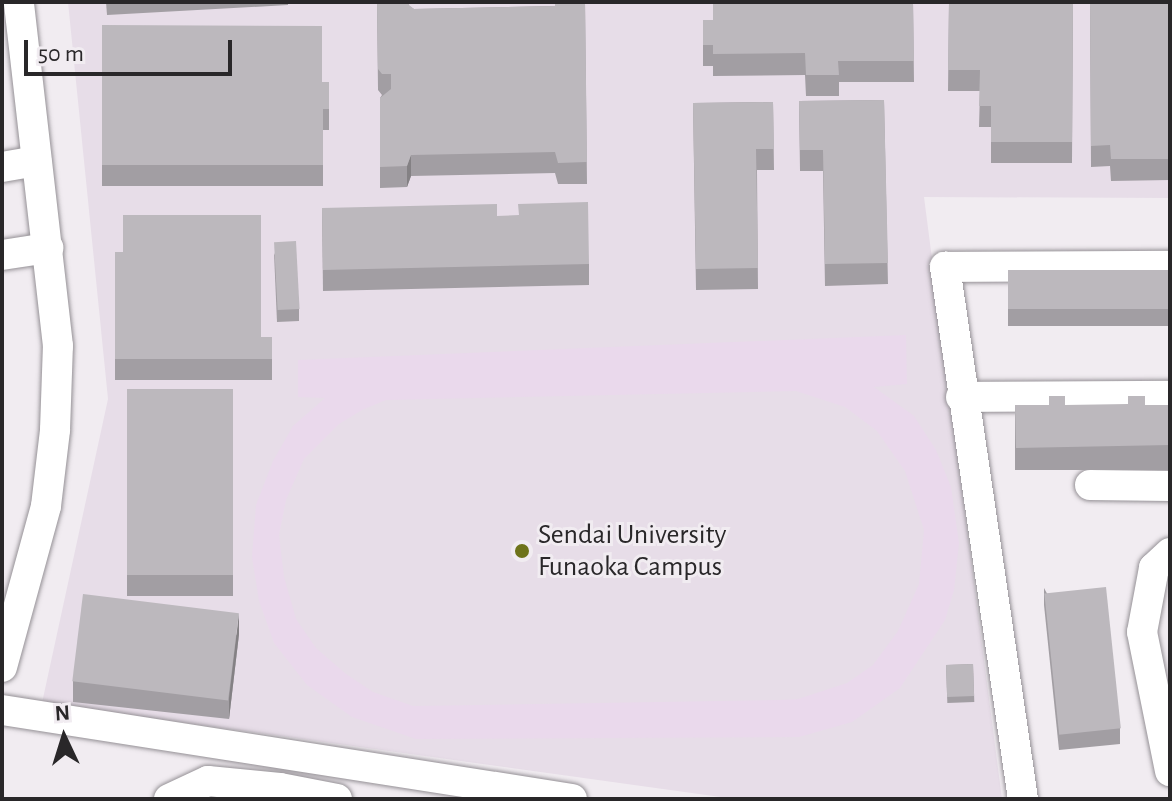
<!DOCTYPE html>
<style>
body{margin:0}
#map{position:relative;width:1172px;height:801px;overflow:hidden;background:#f1ecf1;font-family:"Alegreya Sans",sans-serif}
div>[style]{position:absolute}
.built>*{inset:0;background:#e7dde8}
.green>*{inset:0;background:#ead9ec}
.roads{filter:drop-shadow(0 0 2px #959196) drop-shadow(0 0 2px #959196)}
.minor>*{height:30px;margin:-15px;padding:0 15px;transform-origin:15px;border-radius:15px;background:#fff}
.wall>*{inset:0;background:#a29ea3;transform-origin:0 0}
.shaded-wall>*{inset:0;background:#848184}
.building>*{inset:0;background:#bcb8bd;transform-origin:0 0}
.dots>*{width:22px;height:22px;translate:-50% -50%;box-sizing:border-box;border:4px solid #f1ecf1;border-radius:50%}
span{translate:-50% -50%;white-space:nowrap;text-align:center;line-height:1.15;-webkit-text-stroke:6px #f1ecf1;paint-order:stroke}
.poi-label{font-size:28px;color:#292729}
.left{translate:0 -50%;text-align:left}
.frame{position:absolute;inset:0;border:4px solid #292729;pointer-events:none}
.north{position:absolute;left:24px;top:697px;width:80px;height:80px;-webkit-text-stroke:6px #f1ecf1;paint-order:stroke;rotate:356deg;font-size:22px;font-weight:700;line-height:32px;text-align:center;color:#292729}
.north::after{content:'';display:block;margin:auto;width:28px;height:36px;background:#292729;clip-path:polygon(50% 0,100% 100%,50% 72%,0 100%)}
.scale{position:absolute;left:24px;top:40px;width:208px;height:36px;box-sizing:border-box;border:4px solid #292729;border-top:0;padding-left:10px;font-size:24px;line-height:28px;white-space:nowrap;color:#292729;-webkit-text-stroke:6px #f1ecf1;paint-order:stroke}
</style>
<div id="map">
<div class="built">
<i style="clip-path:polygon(68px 2px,1170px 2px,1170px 198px,924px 197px,1002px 799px,735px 799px,42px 703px,108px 399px)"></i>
</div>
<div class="green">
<i style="clip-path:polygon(evenodd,906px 335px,907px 384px,874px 387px,914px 416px,936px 450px,951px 487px,959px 543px,954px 590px,945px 620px,900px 688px,852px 722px,799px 737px,416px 739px,352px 717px,307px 685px,274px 643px,259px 601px,252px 557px,256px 505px,273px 461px,293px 426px,325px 398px,298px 397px,298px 360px,906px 335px,796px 391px,845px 407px,877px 431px,905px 471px,924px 530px,919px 584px,898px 631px,873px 665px,847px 683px,798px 699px,780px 700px,413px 706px,373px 692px,346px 674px,316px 648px,296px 619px,284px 577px,279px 535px,286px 500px,304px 459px,339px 424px,362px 410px,386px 400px,796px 391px)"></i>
</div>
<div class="roads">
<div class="minor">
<i style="left:2px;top:167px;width:35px;rotate:-10deg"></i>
<i style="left:2px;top:255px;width:47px;rotate:-8.7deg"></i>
<i style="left:961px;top:397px;width:209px;rotate:-0.3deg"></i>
<i style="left:1090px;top:485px;width:80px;rotate:0.7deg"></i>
<i style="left:1170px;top:553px;width:22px;rotate:137deg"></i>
<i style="left:1154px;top:568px;width:65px;rotate:100.6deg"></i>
<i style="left:1142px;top:632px;width:142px;rotate:78.6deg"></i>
<i style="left:2px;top:667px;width:167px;rotate:-74.7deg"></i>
<i style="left:46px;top:506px;width:77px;rotate:-83.2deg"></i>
<i style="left:55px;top:430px;width:84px;rotate:-88deg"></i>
<i style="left:58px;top:346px;width:346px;rotate:-96.5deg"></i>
<i style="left:2px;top:710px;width:577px;rotate:8.87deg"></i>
<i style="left:169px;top:799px;width:43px;rotate:-24.8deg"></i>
<i style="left:208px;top:781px;width:72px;rotate:5.6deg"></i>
<i style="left:280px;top:788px;width:58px;rotate:10.9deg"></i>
<i style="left:1023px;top:799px;width:538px;rotate:-98.34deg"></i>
<i style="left:945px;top:267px;width:225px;rotate:-0.3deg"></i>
</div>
</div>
<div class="wall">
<i style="clip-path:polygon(106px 2px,288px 2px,288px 5px,107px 15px)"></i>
<i style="clip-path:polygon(377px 2px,409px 6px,414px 9px,555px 6px,585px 2px,587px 184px,558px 184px,555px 173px,411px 176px,407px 187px,380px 188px,380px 98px,382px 95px,378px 90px)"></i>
<i style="clip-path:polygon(913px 2px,914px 82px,839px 82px,839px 96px,806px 96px,805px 75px,713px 76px,713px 66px,703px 66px,703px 20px,713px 20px)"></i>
<i style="clip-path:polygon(949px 2px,1073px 2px,1072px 163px,991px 163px,991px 127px,979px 127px,980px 91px,948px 91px)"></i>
<i style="clip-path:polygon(1090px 2px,1170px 2px,1170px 180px,1111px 181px,1110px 166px,1091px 167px)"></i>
<i style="clip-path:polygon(102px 25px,322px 82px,329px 82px,329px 130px,323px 130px,323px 186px,102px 186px)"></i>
<i style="clip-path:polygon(884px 100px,888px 284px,825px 286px,823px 171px,800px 171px,799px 101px)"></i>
<i style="clip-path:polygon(773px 102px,774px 170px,757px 170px,758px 289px,696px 290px,693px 103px)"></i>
<i style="clip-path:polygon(322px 208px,497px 216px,589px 264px,589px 285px,323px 291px)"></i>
<i style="clip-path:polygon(115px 252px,261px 337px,272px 337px,272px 380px,115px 380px)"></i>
<i style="clip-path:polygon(274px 253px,299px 309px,299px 321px,277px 322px)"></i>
<i style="left:1008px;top:270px;width:162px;height:56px"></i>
<i style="left:127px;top:389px;width:106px;height:207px"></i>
<i style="left:1015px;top:405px;width:155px;height:65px"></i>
<i style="clip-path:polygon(1044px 588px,1120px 728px,1120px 744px,1059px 750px,1044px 605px)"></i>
<i style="clip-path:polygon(239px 634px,229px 719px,73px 702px,73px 681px)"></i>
<i style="left:973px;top:664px;width:38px;height:27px;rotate:88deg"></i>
</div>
<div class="shaded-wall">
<i style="clip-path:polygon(411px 155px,411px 176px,407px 187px,407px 166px)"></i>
<i style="clip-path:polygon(239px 613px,239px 634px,229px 719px,229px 698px)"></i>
</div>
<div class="building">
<i style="clip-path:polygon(377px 2px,409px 2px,409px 5px,414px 9px,555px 6px,555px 2px,585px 2px,587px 162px,558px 163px,555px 152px,411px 155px,407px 166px,380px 167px,380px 98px,391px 89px,391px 74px,382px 74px,378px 69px)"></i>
<i style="clip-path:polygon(713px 2px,913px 2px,914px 61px,838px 61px,839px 75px,806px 75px,805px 53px,713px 54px,713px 45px,703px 45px,703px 20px,713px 20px)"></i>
<i style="clip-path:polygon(949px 2px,1073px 2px,1072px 142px,991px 142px,991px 106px,979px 106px,980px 70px,948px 70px)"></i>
<i style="clip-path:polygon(1090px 2px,1170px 2px,1170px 159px,1111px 159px,1110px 145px,1091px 146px)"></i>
<i style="clip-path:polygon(102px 25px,322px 26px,322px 82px,329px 82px,329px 109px,323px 109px,323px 165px,102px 165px)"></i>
<i style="clip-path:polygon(884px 100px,888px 263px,825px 264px,823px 150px,800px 150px,799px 101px)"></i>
<i style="clip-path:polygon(773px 102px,774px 149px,756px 149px,758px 268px,696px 269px,693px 103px)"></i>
<i style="clip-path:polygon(588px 202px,589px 264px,323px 270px,322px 208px,497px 204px,497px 216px,519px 215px,518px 204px)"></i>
<i style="clip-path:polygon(123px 215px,261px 215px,261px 337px,272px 337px,272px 359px,115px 359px,115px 252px,123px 252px)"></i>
<i style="left:296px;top:241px;width:68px;height:22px;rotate:87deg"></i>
<i style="left:1008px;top:270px;width:162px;height:39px"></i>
<i style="left:127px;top:389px;width:106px;height:186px"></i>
<i style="clip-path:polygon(1049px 396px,1065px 396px,1065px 405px,1128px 404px,1128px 396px,1145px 396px,1145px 405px,1170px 405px,1170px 445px,1016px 448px,1015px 405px,1049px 405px)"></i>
<i style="left:1106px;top:587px;width:142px;height:62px;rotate:84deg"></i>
<i style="left:83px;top:594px;width:157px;height:88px;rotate:7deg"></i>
<i style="left:973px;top:664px;width:32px;height:27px;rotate:88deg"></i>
</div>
<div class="dots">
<i style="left:522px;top:551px;background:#6e731a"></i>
</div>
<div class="poi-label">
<span class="left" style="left:538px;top:551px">Sendai University<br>Funaoka Campus</span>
</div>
<div class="frame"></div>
<div class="north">N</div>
<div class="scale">50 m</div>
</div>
